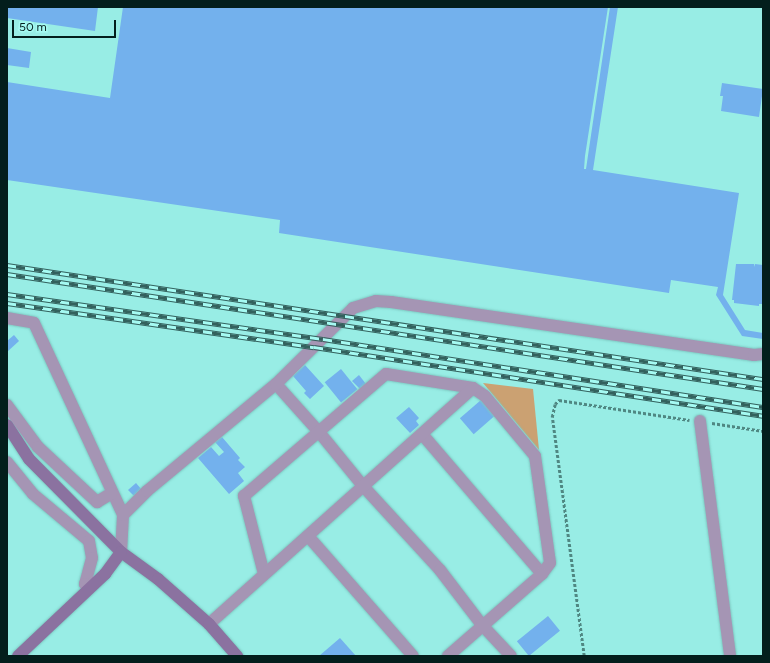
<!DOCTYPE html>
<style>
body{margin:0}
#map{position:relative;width:770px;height:663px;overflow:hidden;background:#98ede5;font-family:Figtree,sans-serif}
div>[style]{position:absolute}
.green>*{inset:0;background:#cba172}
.building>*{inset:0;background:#73b1ed;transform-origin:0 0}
.path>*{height:2.5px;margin-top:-1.25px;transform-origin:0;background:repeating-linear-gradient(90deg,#4f8782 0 3px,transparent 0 5px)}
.roads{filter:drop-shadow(0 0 1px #7dc8c1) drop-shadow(0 0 1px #7dc8c1)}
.street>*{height:12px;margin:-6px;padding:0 6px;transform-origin:6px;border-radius:6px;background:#a595b4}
.secondary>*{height:12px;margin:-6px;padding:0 6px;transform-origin:6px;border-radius:6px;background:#8b72a0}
.rail>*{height:4.5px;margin-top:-2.25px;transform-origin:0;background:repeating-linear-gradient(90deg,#a5faf2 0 9px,#33615d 0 18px);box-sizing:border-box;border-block:1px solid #33615d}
span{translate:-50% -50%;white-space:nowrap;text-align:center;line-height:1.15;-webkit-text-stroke:3.5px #a5faf2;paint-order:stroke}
.frame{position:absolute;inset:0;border:8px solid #031e1c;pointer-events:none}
.scale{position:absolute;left:12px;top:20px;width:104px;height:18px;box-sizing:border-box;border:2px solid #031e1c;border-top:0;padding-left:5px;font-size:12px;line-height:14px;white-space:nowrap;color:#031e1c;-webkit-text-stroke:3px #a5faf2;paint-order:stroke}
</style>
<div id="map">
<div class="green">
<i style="clip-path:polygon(483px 383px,533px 389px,539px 450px)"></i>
</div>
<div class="building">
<i style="clip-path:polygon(7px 7px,98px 7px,95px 31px,7px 18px)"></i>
<i style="clip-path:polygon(123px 7px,608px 7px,585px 156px,584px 169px,586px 169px,610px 7px,618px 7px,593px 170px,739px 193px,723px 295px,745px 330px,763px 333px,763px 339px,742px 336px,716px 295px,718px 287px,671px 280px,669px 293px,279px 233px,280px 220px,7px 180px,7px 82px,110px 98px)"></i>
<i style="clip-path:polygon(7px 48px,31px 52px,29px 68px,7px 65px)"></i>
<i style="clip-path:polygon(722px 83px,763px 89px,759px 117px,721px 111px,723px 96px,720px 96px)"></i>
<i style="clip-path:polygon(736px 264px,754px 264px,754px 267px,755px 264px,763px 265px,763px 304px,759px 304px,759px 306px,734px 303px,734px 300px,732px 300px)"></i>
<i style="clip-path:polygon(14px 335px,19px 341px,7px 352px,7px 341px)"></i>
<i style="clip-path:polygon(305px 365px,324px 386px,310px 399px,304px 393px,306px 391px,293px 376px)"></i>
<i style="left:341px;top:369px;width:26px;height:21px;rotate:51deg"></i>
<i style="clip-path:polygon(359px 375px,366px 384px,360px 389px,352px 381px)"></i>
<i style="left:481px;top:400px;width:21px;height:28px;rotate:49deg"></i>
<i style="clip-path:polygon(409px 407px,419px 418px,416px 421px,419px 425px,410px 433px,396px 418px)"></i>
<i style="clip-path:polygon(222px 437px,240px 458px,238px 460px,245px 467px,238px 473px,244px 481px,229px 494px,198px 458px,211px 447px,219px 456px,224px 452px,215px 442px)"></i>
<i style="clip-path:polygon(136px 483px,142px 490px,134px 496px,128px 490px)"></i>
<i style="left:548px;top:616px;width:19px;height:40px;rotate:51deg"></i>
<i style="clip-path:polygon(340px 638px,356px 656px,319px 656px)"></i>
</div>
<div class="path">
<i style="left:712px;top:423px;width:52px;rotate:8.9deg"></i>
<i style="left:584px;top:656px;width:241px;rotate:-97.6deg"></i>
<i style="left:552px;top:417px;width:13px;rotate:-77deg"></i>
<i style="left:555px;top:404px;width:6px;rotate:-45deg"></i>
<i style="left:559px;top:400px;width:132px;rotate:8.7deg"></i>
</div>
<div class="roads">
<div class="street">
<i style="left:7px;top:318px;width:27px;rotate:10deg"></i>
<i style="left:34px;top:323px;width:212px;rotate:65.1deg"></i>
<i style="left:123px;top:515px;width:37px;rotate:93deg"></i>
<i style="left:276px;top:384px;width:64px;rotate:48.1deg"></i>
<i style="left:319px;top:432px;width:70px;rotate:50.8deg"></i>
<i style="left:363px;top:486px;width:114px;rotate:47.5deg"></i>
<i style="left:440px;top:570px;width:69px;rotate:52.6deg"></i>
<i style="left:482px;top:625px;width:42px;rotate:46.9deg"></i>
<i style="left:7px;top:405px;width:52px;rotate:53.6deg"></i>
<i style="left:38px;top:447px;width:81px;rotate:43deg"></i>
<i style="left:97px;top:502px;width:17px;rotate:-31deg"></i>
<i style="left:700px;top:421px;width:237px;rotate:82.7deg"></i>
<i style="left:422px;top:434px;width:184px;rotate:49.4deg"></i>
<i style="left:7px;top:462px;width:41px;rotate:50.9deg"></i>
<i style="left:33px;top:494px;width:73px;rotate:40deg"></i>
<i style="left:89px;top:541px;width:17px;rotate:80deg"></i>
<i style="left:92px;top:558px;width:27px;rotate:105deg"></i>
<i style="left:85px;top:584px;width:6px;rotate:51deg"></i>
<i style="left:123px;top:515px;width:34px;rotate:-45deg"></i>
<i style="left:147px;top:491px;width:168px;rotate:-39.7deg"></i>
<i style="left:276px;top:384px;width:108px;rotate:-44.6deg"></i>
<i style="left:353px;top:308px;width:24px;rotate:-17deg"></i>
<i style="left:376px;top:301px;width:15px;rotate:4deg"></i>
<i style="left:391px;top:302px;width:367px;rotate:8.3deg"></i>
<i style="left:754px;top:355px;width:9px;rotate:-6deg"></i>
<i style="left:308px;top:536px;width:159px;rotate:48.8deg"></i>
<i style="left:264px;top:574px;width:81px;rotate:-104.4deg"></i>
<i style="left:244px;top:496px;width:187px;rotate:-40.7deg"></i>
<i style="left:386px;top:374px;width:88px;rotate:9.1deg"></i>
<i style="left:473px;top:388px;width:14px;rotate:34deg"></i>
<i style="left:485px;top:396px;width:78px;rotate:50.2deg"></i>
<i style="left:535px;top:456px;width:108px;rotate:82deg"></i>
<i style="left:550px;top:563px;width:14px;rotate:126deg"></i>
<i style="left:542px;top:574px;width:125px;rotate:138.9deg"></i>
<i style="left:209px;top:624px;width:354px;rotate:-41.8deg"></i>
</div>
<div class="secondary">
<i style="left:7px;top:425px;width:40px;rotate:57.1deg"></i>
<i style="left:29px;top:459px;width:131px;rotate:45.3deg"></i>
<i style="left:121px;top:552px;width:46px;rotate:36.1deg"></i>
<i style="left:158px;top:579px;width:68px;rotate:41.4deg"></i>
<i style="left:209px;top:624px;width:43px;rotate:48.8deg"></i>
<i style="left:18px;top:656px;width:120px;rotate:-43.3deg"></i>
<i style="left:105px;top:574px;width:27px;rotate:-54deg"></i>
</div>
</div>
<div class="rail">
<i style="left:7px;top:265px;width:765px;rotate:8.58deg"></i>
<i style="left:7px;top:274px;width:765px;rotate:8.65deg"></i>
<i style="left:7px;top:294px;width:319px;rotate:8.1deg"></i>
<i style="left:323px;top:339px;width:445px;rotate:8.8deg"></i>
<i style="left:7px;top:303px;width:310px;rotate:8.2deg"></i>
<i style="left:314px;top:347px;width:454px;rotate:8.7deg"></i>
</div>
<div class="frame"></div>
<div class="scale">50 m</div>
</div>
